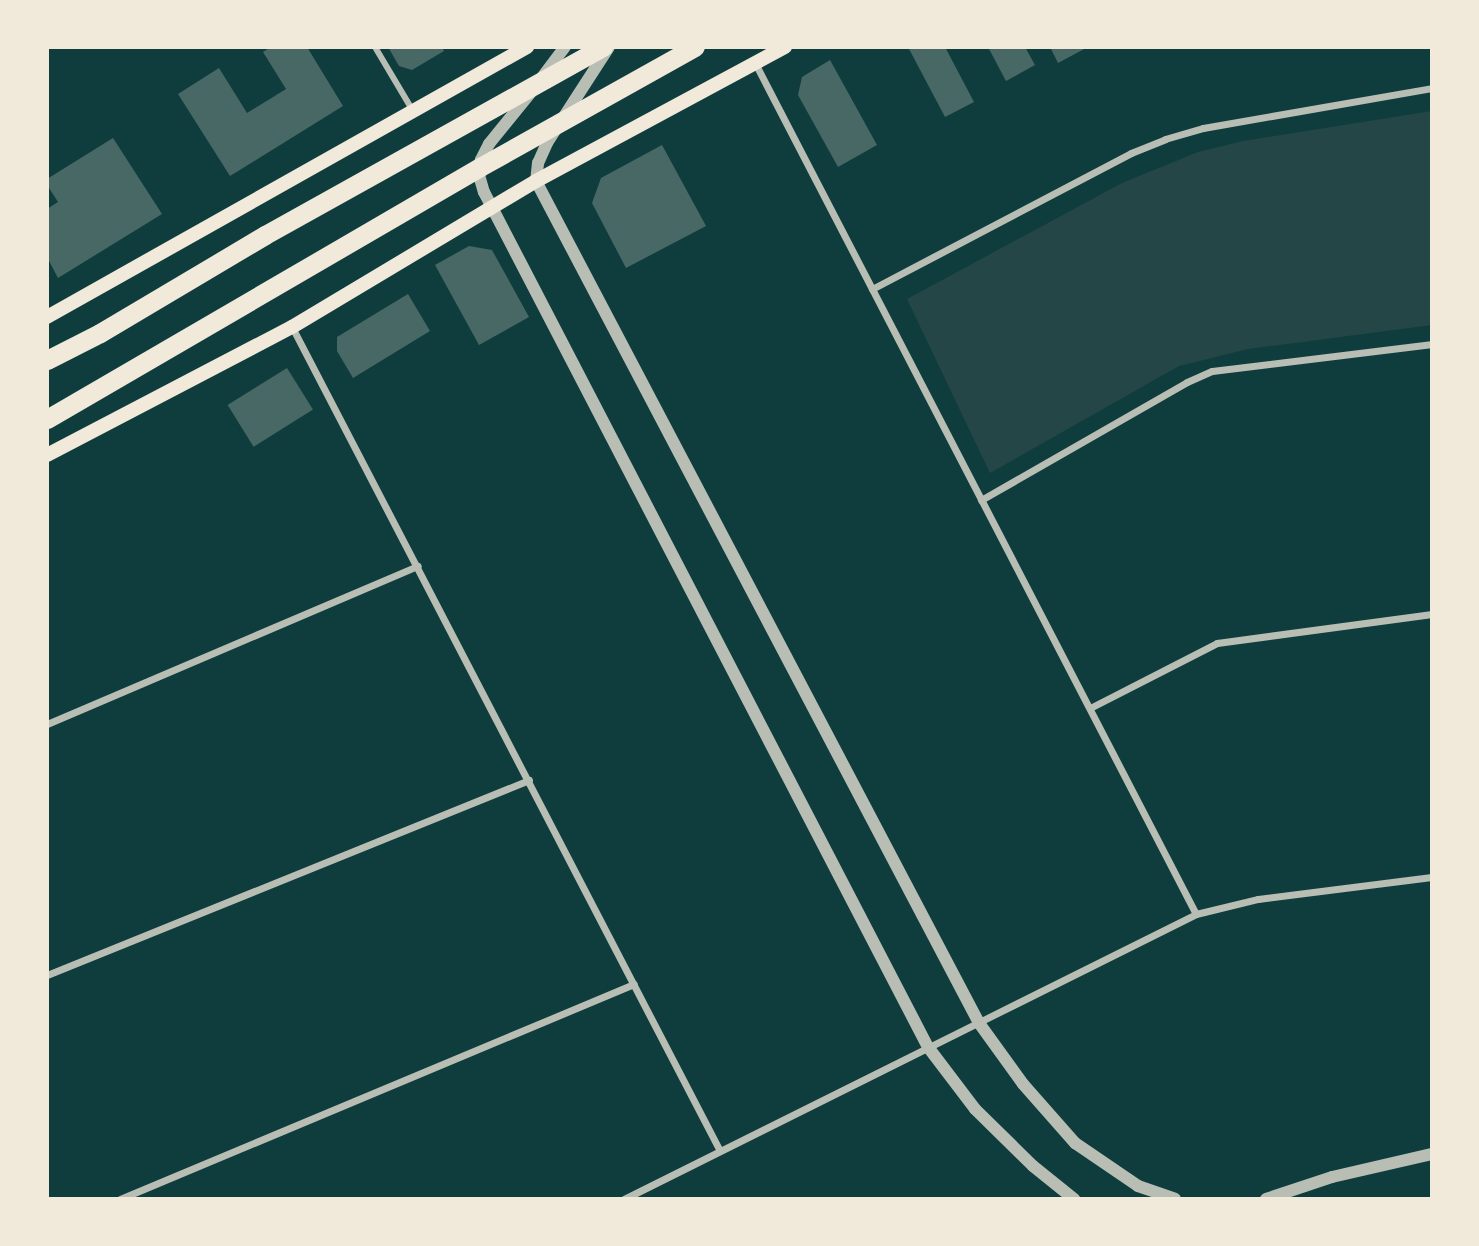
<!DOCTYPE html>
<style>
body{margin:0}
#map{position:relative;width:1479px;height:1246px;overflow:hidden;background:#0f3d3e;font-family:"Public Sans",sans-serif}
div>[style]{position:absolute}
.green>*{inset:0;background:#244646}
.building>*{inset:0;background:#486865;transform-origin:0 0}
.pedestrian>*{height:6px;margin:-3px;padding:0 3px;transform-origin:3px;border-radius:3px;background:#b8beb3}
.minor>*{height:7px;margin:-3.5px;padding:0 3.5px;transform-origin:3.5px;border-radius:3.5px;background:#b8beb3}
.tertiary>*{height:12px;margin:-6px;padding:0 6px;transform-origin:6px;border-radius:6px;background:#b8beb3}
.secondary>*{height:14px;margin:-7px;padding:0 7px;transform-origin:7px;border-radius:7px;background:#f1e9da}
.trunk>*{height:19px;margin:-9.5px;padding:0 9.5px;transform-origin:9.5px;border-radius:9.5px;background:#f1e9da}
span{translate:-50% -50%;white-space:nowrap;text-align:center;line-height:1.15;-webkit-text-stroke:5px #f1e9da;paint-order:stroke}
.frame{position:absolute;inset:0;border:49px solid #f1e9da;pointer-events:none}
</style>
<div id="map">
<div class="green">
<i style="clip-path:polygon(1432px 111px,1432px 325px,1248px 349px,1179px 366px,990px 473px,907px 299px,1122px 183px,1198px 152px,1243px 141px)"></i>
</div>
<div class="building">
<i style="clip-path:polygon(271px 47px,307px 47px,343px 106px,230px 176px,178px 94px,219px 68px,247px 113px,286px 89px,263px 52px)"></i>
<i style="clip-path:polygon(388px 47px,442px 47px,444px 51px,412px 70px,399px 66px)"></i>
<i style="clip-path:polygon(908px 47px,945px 47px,974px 102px,945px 117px)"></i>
<i style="clip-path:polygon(988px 47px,1025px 47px,1035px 65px,1006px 81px)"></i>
<i style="clip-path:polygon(1050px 47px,1088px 47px,1058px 63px)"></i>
<i style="clip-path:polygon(830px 60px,877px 145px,838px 167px,798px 95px,802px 77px)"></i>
<i style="clip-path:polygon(113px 138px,162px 214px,58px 278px,47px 257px,47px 209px,58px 202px,47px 185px,47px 179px)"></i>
<i style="clip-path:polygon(662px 145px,706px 226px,626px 268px,592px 203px,601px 178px)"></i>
<i style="clip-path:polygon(469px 246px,492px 250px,529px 317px,479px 345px,435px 265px)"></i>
<i style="clip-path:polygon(408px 294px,430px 331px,353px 378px,337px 351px,337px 337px)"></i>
<i style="left:287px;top:368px;width:49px;height:70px;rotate:58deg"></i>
</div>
<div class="pedestrian">
<i style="left:375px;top:47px;width:74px;rotate:59.3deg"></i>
</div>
<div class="minor">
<i style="left:755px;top:63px;width:958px;rotate:62.61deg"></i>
<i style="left:872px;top:289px;width:293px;rotate:-27.7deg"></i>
<i style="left:1131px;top:153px;width:37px;rotate:-22deg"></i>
<i style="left:1165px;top:139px;width:40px;rotate:-16deg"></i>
<i style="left:1203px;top:128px;width:232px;rotate:-9.9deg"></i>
<i style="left:292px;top:327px;width:926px;rotate:62.55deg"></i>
<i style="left:981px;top:500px;width:237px;rotate:-29.8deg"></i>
<i style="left:1187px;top:382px;width:27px;rotate:-24deg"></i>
<i style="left:1212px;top:371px;width:222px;rotate:-7deg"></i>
<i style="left:1090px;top:708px;width:143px;rotate:-27.1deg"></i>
<i style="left:1217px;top:643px;width:217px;rotate:-7.7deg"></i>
<i style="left:47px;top:724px;width:403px;rotate:-23.1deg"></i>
<i style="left:47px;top:975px;width:520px;rotate:-22.03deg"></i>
<i style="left:120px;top:1199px;width:557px;rotate:-22.7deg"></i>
<i style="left:624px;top:1199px;width:639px;rotate:-26.48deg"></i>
<i style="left:1196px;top:914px;width:64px;rotate:-13.6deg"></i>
<i style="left:1258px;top:899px;width:175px;rotate:-7.2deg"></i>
</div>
<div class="tertiary">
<i style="left:609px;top:47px;width:114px;rotate:122.9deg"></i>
<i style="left:547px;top:143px;width:22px;rotate:114deg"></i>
<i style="left:538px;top:163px;width:18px;rotate:96deg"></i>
<i style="left:536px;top:181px;width:951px;rotate:62.25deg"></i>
<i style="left:979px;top:1023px;width:75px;rotate:54.2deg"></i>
<i style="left:1023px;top:1084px;width:79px;rotate:48.6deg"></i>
<i style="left:1075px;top:1143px;width:76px;rotate:34.3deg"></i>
<i style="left:1138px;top:1186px;width:39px;rotate:19deg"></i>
<i style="left:543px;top:76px;width:36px;rotate:-53deg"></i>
<i style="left:532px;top:91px;width:68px;rotate:129.1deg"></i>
<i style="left:489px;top:144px;width:18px;rotate:117deg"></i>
<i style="left:481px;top:160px;width:15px;rotate:98deg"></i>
<i style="left:479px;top:175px;width:18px;rotate:74deg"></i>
<i style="left:484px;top:192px;width:963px;rotate:62.56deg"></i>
<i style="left:928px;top:1047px;width:78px;rotate:52.8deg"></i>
<i style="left:975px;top:1109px;width:81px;rotate:44.5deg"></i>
<i style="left:1033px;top:1166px;width:53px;rotate:38.8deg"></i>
<i style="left:1266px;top:1199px;width:70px;rotate:-18.4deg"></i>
<i style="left:1332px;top:1177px;width:103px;rotate:-13deg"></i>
</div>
<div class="secondary">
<i style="left:47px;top:317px;width:551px;rotate:-29.36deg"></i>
<i style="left:47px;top:455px;width:276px;rotate:-27.6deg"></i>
<i style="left:292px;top:327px;width:284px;rotate:-30.9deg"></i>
<i style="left:536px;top:181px;width:283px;rotate:-28.3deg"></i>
</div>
<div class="trunk">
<i style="left:47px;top:360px;width:59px;rotate:-27deg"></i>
<i style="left:100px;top:333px;width:192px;rotate:-30.7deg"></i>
<i style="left:265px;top:235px;width:387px;rotate:-29.1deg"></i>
<i style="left:47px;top:419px;width:501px;rotate:-30.2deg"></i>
<i style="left:480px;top:167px;width:246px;rotate:-29.2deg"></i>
</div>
<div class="frame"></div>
</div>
